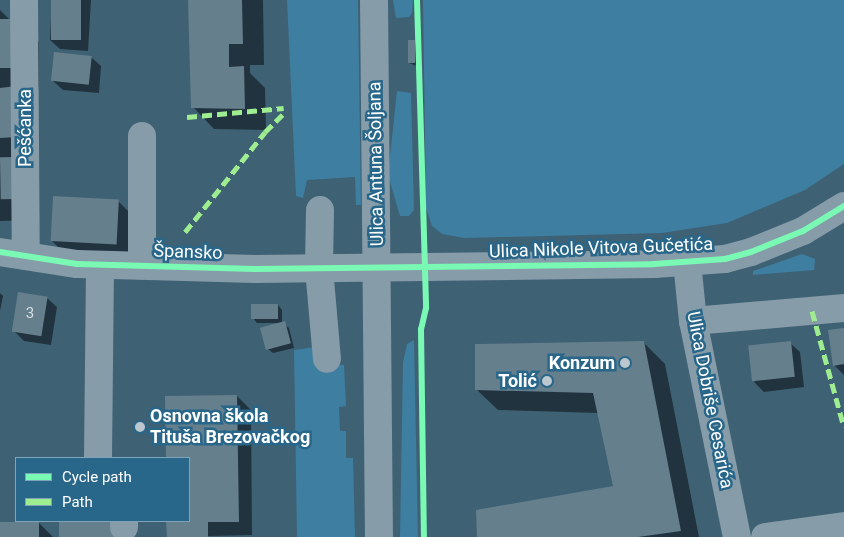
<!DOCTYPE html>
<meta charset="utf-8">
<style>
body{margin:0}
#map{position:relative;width:844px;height:537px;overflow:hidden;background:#3f6174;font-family:Roboto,sans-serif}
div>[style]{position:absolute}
.green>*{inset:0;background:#3e7ea0}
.shadow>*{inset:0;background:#0007}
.building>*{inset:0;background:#657f8d;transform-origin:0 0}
.minor>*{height:28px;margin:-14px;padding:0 14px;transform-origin:14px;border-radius:14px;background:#869ca9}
.quiet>*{height:5px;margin-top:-2.5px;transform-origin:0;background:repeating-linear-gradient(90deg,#9fed91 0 10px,transparent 0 15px)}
.cycleway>*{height:6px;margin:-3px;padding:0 3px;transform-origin:3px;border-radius:3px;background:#7af9b4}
.dots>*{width:14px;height:14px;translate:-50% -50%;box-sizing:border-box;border:2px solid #29678a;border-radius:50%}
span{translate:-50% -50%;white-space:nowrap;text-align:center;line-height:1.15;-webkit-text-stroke:5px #29678a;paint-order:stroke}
.number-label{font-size:15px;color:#d8dfe2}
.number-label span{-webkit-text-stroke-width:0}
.street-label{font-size:18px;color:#fff}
.poi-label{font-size:18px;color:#fff;font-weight:700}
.right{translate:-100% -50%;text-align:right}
.left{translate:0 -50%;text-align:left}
.legend{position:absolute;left:15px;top:457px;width:175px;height:65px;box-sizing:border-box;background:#29678a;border:1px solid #7fa4b9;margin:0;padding:6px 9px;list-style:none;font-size:15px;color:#fff}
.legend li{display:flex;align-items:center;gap:10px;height:25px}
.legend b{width:25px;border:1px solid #7fa4b9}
</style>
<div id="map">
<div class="green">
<i style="clip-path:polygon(287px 0,358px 0,361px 205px,356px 205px,355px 177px,307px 180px,303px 198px,296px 196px)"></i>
<i style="clip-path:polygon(393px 0,413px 0,412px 13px,409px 17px,396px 18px)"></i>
<i style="clip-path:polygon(423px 0,844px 0,844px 164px,805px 190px,727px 223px,662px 233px,464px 238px,442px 234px,432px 226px,426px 208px)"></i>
<i style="clip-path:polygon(397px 91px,411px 93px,414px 210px,409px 216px,400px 216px,388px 175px)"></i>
<i style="clip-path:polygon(802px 254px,815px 259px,814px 270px,753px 275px,753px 271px)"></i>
<i style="clip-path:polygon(414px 340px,418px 537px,400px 537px,403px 362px,407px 344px)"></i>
<i style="clip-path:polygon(315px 347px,321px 363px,344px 365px,346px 406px,339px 407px,340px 431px,346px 431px,346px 458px,353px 458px,355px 537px,297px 537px,294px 350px)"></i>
</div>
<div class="shadow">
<i style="clip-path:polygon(52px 0,91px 0,88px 51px,60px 49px,50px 40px)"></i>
<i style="clip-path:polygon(189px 0,263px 0,264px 65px,250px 65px,250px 73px,265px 88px,266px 130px,214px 129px,193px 107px)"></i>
<i style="clip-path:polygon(0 10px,11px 21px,17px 21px,39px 42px,39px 87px,18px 90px,38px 220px,0 221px)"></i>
<i style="clip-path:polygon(414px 42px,419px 46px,419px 67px,409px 63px)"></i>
<i style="clip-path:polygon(91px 57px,101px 66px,99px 93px,63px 90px,53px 81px)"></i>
<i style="clip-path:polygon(118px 201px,132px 215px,129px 258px,66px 255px,52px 241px)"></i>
<i style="clip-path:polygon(0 293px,3px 296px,0 311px)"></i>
<i style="clip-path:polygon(47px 298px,57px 307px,51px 345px,24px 341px,14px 331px)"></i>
<i style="clip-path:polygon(278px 305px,282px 310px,282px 323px,289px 328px,294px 348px,273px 353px,268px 349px,280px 323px,257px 323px,253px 318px)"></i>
<i style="clip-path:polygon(844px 329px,844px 375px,834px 365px)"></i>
<i style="clip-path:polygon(643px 342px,665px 364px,699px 537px,478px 537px,614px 487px,599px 413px,498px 410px,476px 389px)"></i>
<i style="clip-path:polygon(790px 343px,800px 352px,804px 387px,764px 392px,754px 382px)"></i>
<i style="clip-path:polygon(237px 396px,251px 410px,252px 535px,168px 537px,168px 521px,189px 521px,189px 458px,167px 458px,166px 397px)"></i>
<i style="clip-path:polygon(0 523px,39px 523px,53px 537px,0 537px)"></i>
</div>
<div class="building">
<i style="left:51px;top:0;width:30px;height:40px"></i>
<i style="clip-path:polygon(188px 0,242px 0,243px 44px,229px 44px,229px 67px,244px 66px,245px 109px,191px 108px)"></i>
<i style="left:0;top:19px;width:18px;height:49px"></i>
<i style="left:408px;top:40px;width:7px;height:23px"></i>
<i style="left:54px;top:52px;width:38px;height:29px;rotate:6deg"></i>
<i style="clip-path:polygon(16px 86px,18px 137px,0 138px,0 88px)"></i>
<i style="left:17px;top:157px;width:42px;height:17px;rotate:89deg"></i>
<i style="left:53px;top:196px;width:66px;height:45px;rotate:3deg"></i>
<i style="left:18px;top:292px;width:30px;height:40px;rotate:9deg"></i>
<i style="left:251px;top:304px;width:27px;height:15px"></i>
<i style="left:285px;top:321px;width:23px;height:26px;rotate:75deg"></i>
<i style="clip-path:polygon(844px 328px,844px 364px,833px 366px,828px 330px)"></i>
<i style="clip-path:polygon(644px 341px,681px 531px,638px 537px,477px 537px,476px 510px,613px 486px,593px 393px,475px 390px,475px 344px)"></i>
<i style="left:791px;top:341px;width:36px;height:43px;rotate:84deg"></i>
<i style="clip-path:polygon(237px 395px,239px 522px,208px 522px,208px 537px,167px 537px,166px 521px,189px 521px,189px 458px,166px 458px,165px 396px)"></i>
<i style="left:59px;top:521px;width:56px;height:16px"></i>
<i style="left:0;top:522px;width:39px;height:15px"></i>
</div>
<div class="minor">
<i style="left:24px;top:0;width:256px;rotate:89.6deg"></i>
<i style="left:374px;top:0;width:537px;rotate:89.47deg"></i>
<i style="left:320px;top:210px;width:58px;rotate:91deg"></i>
<i style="left:319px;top:268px;width:91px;rotate:85deg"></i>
<i style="left:0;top:252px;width:78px;rotate:8.9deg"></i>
<i style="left:77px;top:264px;width:178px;rotate:1.6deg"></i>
<i style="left:255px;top:269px;width:399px;rotate:-0.7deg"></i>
<i style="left:654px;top:264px;width:71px;rotate:-4deg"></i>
<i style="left:725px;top:259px;width:27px;rotate:-15deg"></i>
<i style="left:751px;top:252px;width:56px;rotate:-22deg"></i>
<i style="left:803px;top:231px;width:48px;rotate:-31.4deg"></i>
<i style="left:687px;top:262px;width:59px;rotate:84.2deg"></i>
<i style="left:693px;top:321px;width:220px;rotate:78.5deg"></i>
<i style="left:142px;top:265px;width:129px;rotate:-90deg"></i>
<i style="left:693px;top:321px;width:152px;rotate:-4.9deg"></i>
<i style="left:98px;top:458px;width:193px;rotate:-89.4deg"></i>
<i style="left:124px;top:527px;width:6px;rotate:-90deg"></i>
<i style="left:765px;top:537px;width:80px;rotate:-7.9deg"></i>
</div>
<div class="quiet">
<i style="left:187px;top:117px;width:97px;rotate:-5.3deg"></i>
<i style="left:185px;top:232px;width:128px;rotate:-51.3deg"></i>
<i style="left:265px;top:132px;width:27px;rotate:-45deg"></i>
<i style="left:812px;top:311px;width:120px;rotate:74.6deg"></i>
</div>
<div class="cycleway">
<i style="left:417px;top:0;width:308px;rotate:88.3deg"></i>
<i style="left:426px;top:308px;width:22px;rotate:103deg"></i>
<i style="left:421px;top:329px;width:208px;rotate:89.2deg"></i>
<i style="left:0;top:252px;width:78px;rotate:8.9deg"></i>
<i style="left:77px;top:264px;width:178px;rotate:1.6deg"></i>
<i style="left:255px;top:269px;width:399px;rotate:-0.7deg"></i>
<i style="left:654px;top:264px;width:71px;rotate:-4deg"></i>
<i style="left:725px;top:259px;width:27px;rotate:-15deg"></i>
<i style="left:751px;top:252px;width:56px;rotate:-22deg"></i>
<i style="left:803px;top:231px;width:48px;rotate:-31.4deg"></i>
</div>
<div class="dots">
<i style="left:625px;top:363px;background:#bcc8ce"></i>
<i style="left:547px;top:381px;background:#bcc8ce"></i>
<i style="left:140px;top:427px;background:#bcc8ce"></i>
</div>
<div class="number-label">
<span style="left:30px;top:314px">3</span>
</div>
<div class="street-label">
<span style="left:25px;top:128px;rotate:-90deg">Pešćanka</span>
<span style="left:376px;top:164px;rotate:-91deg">Ulica Antuna Šoljana</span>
<span style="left:601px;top:248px;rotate:-2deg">Ulica Nikole Vitova Gučetića</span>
<span style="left:188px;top:252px;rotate:2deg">Špansko</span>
<span style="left:710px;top:400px;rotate:79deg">Ulica Dobriše Cesarića</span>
</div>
<div class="poi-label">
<span class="right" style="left:615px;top:363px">Konzum</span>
<span class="right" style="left:537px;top:381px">Tolić</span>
<span class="left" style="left:150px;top:427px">Osnovna škola<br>Tituša Brezovačkog</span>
</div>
<ul class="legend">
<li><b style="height:6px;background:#7af9b4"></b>Cycle path</li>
<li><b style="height:6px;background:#9fed91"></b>Path</li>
</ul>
</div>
